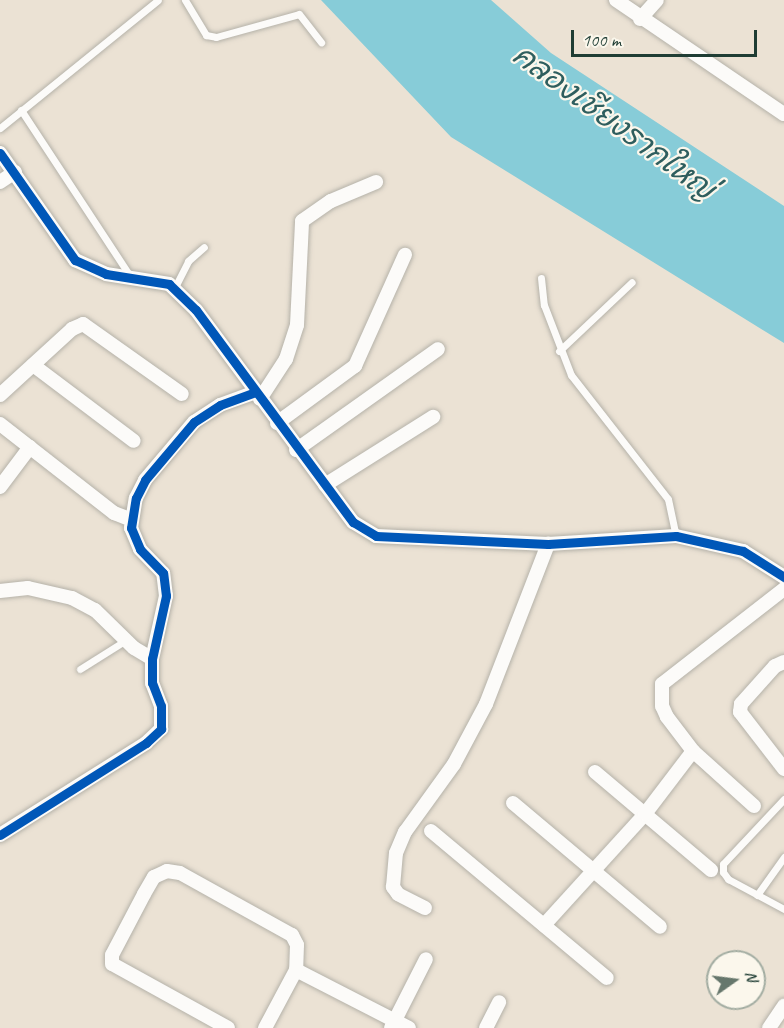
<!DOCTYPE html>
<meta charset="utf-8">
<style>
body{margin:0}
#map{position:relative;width:784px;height:1028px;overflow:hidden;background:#ebe2d4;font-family:Caveat,"Playpen Sans Thai",sans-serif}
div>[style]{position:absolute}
.water>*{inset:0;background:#87ccd8}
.roads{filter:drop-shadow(0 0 2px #b5b2a9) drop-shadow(0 0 2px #b5b2a9)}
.lane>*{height:7px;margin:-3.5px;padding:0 3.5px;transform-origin:3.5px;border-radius:3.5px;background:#fcfbf9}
.street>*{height:14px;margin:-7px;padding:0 7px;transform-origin:7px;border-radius:7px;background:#fcfbf9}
.cycleway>*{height:9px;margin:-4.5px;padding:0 4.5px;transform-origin:4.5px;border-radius:4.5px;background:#0057b8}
span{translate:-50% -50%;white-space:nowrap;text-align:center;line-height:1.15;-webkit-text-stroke:4.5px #fbf7ec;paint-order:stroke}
.water-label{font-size:30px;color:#2e5e5e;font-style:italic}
.north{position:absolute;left:706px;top:950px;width:60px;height:60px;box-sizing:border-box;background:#fbf7ec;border:2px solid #a3ada2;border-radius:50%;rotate:76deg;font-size:16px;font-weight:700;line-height:24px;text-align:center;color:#1f3d34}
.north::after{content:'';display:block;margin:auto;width:21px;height:27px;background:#66776c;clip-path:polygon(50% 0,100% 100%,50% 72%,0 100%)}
.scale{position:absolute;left:571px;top:30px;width:186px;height:27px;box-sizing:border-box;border:3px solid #1f3d34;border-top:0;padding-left:8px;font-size:18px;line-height:21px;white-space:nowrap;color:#1f3d34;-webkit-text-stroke:4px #fbf7ec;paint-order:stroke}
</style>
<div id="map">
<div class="water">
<i style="clip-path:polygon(321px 0,491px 0,551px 53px,784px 206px,784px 343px,451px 137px)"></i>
</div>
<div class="roads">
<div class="lane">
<i style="left:185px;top:0;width:41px;rotate:59deg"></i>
<i style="left:206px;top:35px;width:10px;rotate:11deg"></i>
<i style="left:216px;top:37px;width:86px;rotate:-15.5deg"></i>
<i style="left:299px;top:14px;width:36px;rotate:52deg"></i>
<i style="left:21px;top:110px;width:199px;rotate:56.7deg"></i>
<i style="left:0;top:128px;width:203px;rotate:-39deg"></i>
<i style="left:541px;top:278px;width:27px;rotate:84deg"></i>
<i style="left:544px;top:305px;width:75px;rotate:68.9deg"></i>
<i style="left:571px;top:375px;width:157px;rotate:52deg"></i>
<i style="left:668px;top:499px;width:38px;rotate:78deg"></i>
<i style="left:174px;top:289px;width:31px;rotate:-63deg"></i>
<i style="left:188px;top:261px;width:21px;rotate:-41deg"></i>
<i style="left:559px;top:351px;width:100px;rotate:-43.4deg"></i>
<i style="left:80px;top:669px;width:54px;rotate:-32.2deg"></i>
<i style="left:784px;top:799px;width:89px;rotate:133.2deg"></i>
<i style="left:723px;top:864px;width:8px;rotate:90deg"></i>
<i style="left:723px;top:872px;width:9px;rotate:54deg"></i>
<i style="left:728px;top:879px;width:64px;rotate:28.2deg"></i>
<i style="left:757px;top:895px;width:47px;rotate:-54.6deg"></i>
</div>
<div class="street">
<i style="left:616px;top:0;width:203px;rotate:34.2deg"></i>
<i style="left:640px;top:19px;width:25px;rotate:-48deg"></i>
<i style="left:0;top:153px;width:131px;rotate:55deg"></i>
<i style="left:75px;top:260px;width:34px;rotate:24deg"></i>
<i style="left:106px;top:274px;width:64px;rotate:9deg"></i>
<i style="left:169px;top:284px;width:37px;rotate:44deg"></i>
<i style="left:196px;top:310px;width:264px;rotate:53.5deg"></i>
<i style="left:353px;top:522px;width:27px;rotate:31deg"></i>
<i style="left:376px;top:536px;width:172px;rotate:2.7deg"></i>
<i style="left:548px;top:544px;width:128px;rotate:-3.6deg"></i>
<i style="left:676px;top:536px;width:69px;rotate:12.6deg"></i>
<i style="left:743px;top:551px;width:49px;rotate:32.4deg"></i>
<i style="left:0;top:182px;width:18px;rotate:-34deg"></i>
<i style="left:33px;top:365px;width:126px;rotate:37deg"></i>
<i style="left:0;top:395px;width:98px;rotate:-42.5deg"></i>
<i style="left:72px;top:329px;width:12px;rotate:-24deg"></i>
<i style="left:83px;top:324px;width:121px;rotate:35.3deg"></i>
<i style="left:260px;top:399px;width:48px;rotate:-57deg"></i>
<i style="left:286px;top:359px;width:36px;rotate:-72deg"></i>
<i style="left:297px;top:325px;width:104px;rotate:-87.2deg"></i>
<i style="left:302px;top:221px;width:35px;rotate:-35deg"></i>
<i style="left:331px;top:201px;width:49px;rotate:-22.9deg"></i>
<i style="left:277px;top:423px;width:97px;rotate:-36.2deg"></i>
<i style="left:355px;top:366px;width:122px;rotate:-65.8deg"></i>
<i style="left:0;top:424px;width:145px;rotate:38deg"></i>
<i style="left:114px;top:513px;width:17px;rotate:21deg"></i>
<i style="left:296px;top:450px;width:174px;rotate:-35.4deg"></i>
<i style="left:325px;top:485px;width:128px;rotate:-32.2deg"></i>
<i style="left:0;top:487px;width:50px;rotate:-53.1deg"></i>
<i style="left:0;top:591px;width:28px;rotate:-6deg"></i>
<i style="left:28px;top:588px;width:45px;rotate:12.8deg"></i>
<i style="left:72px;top:598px;width:26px;rotate:28deg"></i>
<i style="left:95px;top:610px;width:54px;rotate:44.3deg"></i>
<i style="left:134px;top:648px;width:21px;rotate:31deg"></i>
<i style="left:784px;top:662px;width:10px;rotate:156deg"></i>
<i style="left:775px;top:666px;width:51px;rotate:131.8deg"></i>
<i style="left:741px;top:704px;width:8px;rotate:97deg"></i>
<i style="left:740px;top:712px;width:72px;rotate:52.3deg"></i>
<i style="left:595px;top:772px;width:152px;rotate:40.2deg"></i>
<i style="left:513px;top:803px;width:192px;rotate:40.1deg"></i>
<i style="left:754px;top:806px;width:82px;rotate:-138deg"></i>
<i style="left:693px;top:751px;width:43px;rotate:-127.4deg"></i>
<i style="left:667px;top:717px;width:12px;rotate:-114deg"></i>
<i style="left:662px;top:706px;width:22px;rotate:-90deg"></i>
<i style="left:662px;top:684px;width:155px;rotate:-37.9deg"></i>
<i style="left:431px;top:831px;width:229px;rotate:39.9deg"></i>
<i style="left:0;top:835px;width:173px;rotate:-32.2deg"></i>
<i style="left:146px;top:743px;width:21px;rotate:-43deg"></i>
<i style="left:161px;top:729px;width:23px;rotate:-90deg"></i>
<i style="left:161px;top:706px;width:25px;rotate:-111deg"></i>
<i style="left:152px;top:683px;width:24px;rotate:-90deg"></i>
<i style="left:152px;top:659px;width:65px;rotate:-77.5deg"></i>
<i style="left:166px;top:596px;width:23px;rotate:-97deg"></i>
<i style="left:163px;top:573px;width:33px;rotate:-134deg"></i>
<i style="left:140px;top:549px;width:23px;rotate:-113deg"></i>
<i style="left:131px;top:528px;width:30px;rotate:-81deg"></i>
<i style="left:136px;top:498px;width:20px;rotate:-63deg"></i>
<i style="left:145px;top:480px;width:76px;rotate:-49.8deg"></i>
<i style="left:194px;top:422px;width:31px;rotate:-33deg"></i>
<i style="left:220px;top:405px;width:37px;rotate:-20deg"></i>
<i style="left:425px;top:908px;width:30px;rotate:-153deg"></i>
<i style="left:398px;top:894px;width:9px;rotate:-126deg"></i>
<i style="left:393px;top:887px;width:34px;rotate:-85deg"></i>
<i style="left:396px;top:853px;width:23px;rotate:-67deg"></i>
<i style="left:405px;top:832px;width:84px;rotate:-54.2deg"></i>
<i style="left:454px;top:764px;width:68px;rotate:-61.9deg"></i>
<i style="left:486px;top:704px;width:172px;rotate:-68.8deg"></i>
<i style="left:544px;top:925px;width:150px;rotate:-47.7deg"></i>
<i style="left:645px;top:814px;width:79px;rotate:-52.7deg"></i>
<i style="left:296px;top:970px;width:127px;rotate:27.2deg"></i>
<i style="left:228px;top:1028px;width:132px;rotate:-151.1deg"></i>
<i style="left:112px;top:964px;width:9px;rotate:-90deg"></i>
<i style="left:112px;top:955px;width:69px;rotate:-62.3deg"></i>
<i style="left:144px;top:894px;width:20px;rotate:-60deg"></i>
<i style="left:154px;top:877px;width:14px;rotate:-25deg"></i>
<i style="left:167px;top:871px;width:13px;rotate:9deg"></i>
<i style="left:180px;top:873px;width:128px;rotate:29deg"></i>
<i style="left:292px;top:935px;width:11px;rotate:63deg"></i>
<i style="left:297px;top:945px;width:25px;rotate:92deg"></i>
<i style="left:296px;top:970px;width:66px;rotate:118.1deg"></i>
<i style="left:391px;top:1028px;width:77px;rotate:-63.1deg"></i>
<i style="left:486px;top:1028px;width:29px;rotate:-63deg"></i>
<i style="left:769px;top:1028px;width:27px;rotate:-56deg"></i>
</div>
</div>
<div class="cycleway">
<i style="left:0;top:153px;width:131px;rotate:55deg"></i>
<i style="left:75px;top:260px;width:34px;rotate:24deg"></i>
<i style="left:106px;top:274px;width:64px;rotate:9deg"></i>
<i style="left:169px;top:284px;width:37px;rotate:44deg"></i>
<i style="left:196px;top:310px;width:264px;rotate:53.5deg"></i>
<i style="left:353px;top:522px;width:27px;rotate:31deg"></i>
<i style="left:376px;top:536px;width:172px;rotate:2.7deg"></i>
<i style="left:548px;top:544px;width:128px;rotate:-3.6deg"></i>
<i style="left:676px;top:536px;width:69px;rotate:12.6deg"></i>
<i style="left:743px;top:551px;width:49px;rotate:32.4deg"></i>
<i style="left:0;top:835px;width:173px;rotate:-32.2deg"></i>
<i style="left:146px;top:743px;width:21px;rotate:-43deg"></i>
<i style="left:161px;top:729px;width:23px;rotate:-90deg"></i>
<i style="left:161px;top:706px;width:25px;rotate:-111deg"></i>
<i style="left:152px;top:683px;width:24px;rotate:-90deg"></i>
<i style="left:152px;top:659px;width:65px;rotate:-77.5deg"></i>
<i style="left:166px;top:596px;width:23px;rotate:-97deg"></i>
<i style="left:163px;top:573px;width:33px;rotate:-134deg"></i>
<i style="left:140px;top:549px;width:23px;rotate:-113deg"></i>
<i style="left:131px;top:528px;width:30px;rotate:-81deg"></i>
<i style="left:136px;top:498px;width:20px;rotate:-63deg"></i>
<i style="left:145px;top:480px;width:76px;rotate:-49.8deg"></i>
<i style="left:194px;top:422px;width:31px;rotate:-33deg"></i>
<i style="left:220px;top:405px;width:37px;rotate:-20deg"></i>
</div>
<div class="water-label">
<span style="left:614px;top:122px;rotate:36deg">คลองเชียงรากใหญ่</span>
</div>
<div class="north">N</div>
<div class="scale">100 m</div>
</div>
